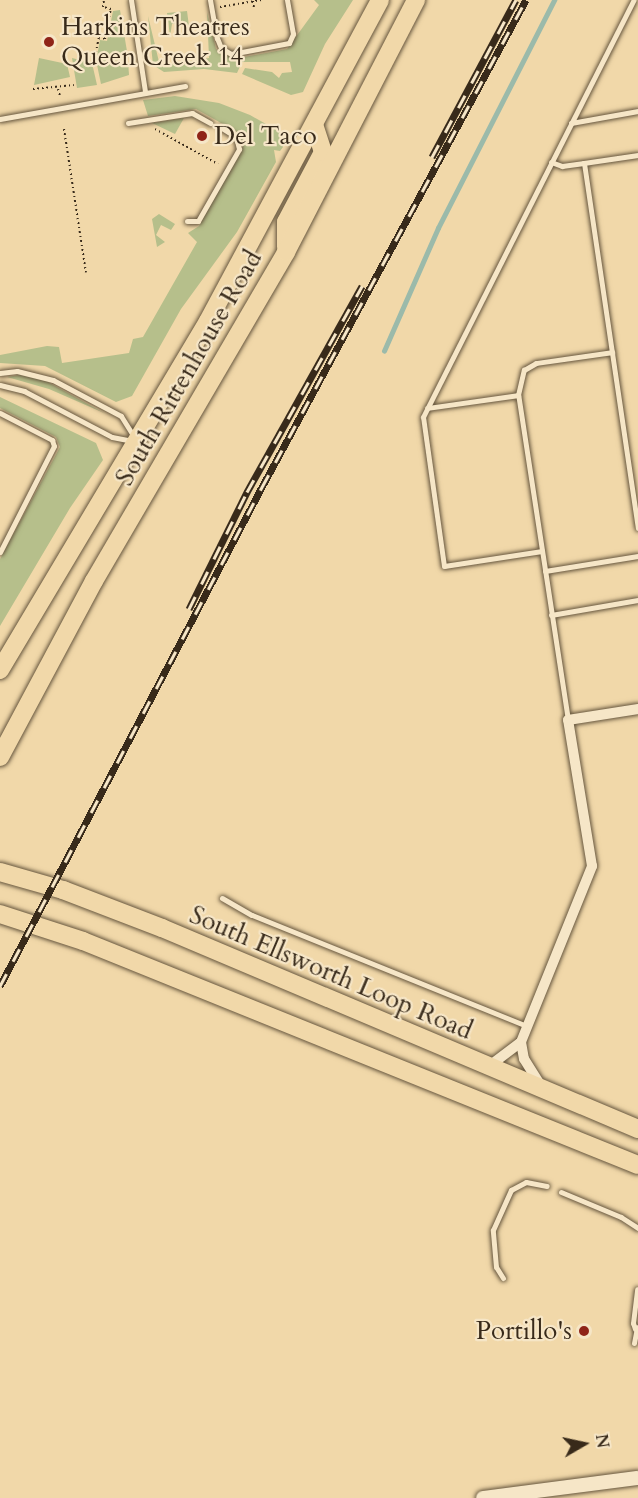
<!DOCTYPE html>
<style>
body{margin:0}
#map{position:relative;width:638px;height:1498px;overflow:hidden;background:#f1d8a9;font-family:Cardo,serif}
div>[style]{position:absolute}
.green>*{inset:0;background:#b6bf8b}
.stream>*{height:4.5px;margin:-2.25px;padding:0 2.25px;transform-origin:2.25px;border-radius:2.25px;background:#9bbaaa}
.path>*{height:2px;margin-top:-1px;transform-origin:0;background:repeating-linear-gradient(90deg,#382a1a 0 1.5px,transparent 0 4.5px)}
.roads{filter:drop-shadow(0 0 2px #66563e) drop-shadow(0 0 2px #66563e)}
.service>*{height:5px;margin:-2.5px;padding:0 2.5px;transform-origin:2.5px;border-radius:2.5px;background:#f6e6c7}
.minor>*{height:10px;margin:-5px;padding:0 5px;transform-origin:5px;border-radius:5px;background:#f6e6c7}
.tertiary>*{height:14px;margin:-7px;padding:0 7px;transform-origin:7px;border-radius:7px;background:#f6e6c7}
.primary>*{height:18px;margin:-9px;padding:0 9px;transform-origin:9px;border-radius:9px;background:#f1d8a9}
.rail>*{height:7px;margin-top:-3.5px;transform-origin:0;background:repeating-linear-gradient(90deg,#f6e6c7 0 14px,#382a1a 0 28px);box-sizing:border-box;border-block:2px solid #382a1a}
.dots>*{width:16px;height:16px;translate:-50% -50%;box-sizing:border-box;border:3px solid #f6e6c7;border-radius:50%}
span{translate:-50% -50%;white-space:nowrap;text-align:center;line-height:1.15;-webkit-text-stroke:4.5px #f6e6c7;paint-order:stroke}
.poi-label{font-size:26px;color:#382a1a}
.left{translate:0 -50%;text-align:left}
.right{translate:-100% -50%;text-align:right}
.street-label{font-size:26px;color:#382a1a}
.north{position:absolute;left:554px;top:1414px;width:60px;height:60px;-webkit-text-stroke:4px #f6e6c7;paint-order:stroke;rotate:81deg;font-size:16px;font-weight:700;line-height:24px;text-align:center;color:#382a1a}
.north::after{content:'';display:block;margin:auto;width:21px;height:27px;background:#382a1a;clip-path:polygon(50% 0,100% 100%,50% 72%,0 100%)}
</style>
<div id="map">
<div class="green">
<i style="clip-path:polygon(314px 0,353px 0,325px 44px,303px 92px,291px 95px,242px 74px,245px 68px,272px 72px,279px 78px,282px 73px,292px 72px,290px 62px,242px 62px,237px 73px,204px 69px,164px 72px,153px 65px,148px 16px,160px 66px,209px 58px,207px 12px,216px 49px,234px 59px,287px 49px,319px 5px)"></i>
<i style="clip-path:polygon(120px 10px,128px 57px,97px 56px,100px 40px,107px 41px,113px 11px)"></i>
<i style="clip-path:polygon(187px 11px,190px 34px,185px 22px,172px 24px,170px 36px,167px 13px)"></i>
<i style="clip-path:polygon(39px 58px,67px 64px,70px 77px,34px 85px)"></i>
<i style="clip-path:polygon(72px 58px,92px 63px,97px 85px,77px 88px)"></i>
<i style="clip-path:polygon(96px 60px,128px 61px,129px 75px,101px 84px)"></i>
<i style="clip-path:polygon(175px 96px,219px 103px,250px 115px,282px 133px,283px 147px,280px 151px,274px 150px,276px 162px,237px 232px,181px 309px,132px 396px,116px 402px,45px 366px,0 363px,0 355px,47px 346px,59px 347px,62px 363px,129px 353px,133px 339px,143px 337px,197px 242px,188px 233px,199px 226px,243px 146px,237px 132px,196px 109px,148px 116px,143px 100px)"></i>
<i style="clip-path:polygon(184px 118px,175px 134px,152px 123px)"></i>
<i style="clip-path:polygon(159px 214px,175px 224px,171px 230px,161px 225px,156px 235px,165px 242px,157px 247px,152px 219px)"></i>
<i style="clip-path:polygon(20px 375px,46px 381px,104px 413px,49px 389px,7px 377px)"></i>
<i style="clip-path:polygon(0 397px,96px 443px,103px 460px,70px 508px,0 626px,0 559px,60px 447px,56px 437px,0 408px)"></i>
</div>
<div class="stream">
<i style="left:384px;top:351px;width:134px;rotate:-66.3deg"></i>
<i style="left:438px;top:228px;width:256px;rotate:-63deg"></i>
</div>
<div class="path">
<i style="left:253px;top:1px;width:7px;rotate:82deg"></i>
<i style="left:220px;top:7px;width:42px;rotate:-9.7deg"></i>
<i style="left:95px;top:57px;width:20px;rotate:-79deg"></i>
<i style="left:99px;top:37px;width:6px;rotate:18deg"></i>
<i style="left:105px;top:39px;width:31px;rotate:-79deg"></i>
<i style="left:111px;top:9px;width:8px;rotate:-166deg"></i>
<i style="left:103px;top:7px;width:7px;rotate:-82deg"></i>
<i style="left:33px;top:89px;width:41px;rotate:-5.6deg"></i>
<i style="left:58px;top:89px;width:7px;rotate:74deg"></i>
<i style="left:64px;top:129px;width:145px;rotate:81.3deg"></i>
<i style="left:155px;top:129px;width:72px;rotate:29.1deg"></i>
</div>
<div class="roads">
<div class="service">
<i style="left:131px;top:0;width:93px;rotate:81.3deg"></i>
<i style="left:210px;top:0;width:39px;rotate:80deg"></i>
<i style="left:217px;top:38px;width:11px;rotate:68deg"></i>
<i style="left:221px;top:48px;width:12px;rotate:31deg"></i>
<i style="left:231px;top:54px;width:59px;rotate:-10.7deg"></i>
<i style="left:289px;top:43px;width:10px;rotate:-66deg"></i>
<i style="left:293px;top:34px;width:35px;rotate:-100deg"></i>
<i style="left:0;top:119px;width:188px;rotate:-10.1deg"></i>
<i style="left:128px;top:123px;width:65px;rotate:-8.9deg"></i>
<i style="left:192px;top:113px;width:21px;rotate:29deg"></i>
<i style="left:571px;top:123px;width:68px;rotate:-10.2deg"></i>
<i style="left:638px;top:155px;width:55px;rotate:171.6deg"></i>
<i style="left:584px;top:163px;width:369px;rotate:81.6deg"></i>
<i style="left:551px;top:162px;width:12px;rotate:20deg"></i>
<i style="left:562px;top:166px;width:22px;rotate:-8deg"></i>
<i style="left:187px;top:221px;width:11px"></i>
<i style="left:198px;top:221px;width:83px;rotate:-60.3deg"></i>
<i style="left:239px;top:149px;width:12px;rotate:-104deg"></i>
<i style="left:236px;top:137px;width:19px;rotate:-148deg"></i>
<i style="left:0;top:373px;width:17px;rotate:-7deg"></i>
<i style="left:17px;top:371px;width:37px;rotate:14deg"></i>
<i style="left:53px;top:380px;width:77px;rotate:27.9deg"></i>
<i style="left:121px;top:416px;width:26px;rotate:58deg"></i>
<i style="left:0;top:385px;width:25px;rotate:14deg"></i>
<i style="left:24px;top:391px;width:99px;rotate:27.6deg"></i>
<i style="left:112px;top:437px;width:21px;rotate:11deg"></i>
<i style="left:427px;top:408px;width:92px;rotate:-8.1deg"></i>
<i style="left:0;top:413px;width:59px;rotate:27.4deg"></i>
<i style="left:52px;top:440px;width:6px;rotate:72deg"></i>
<i style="left:54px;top:446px;width:119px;rotate:117deg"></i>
<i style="left:542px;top:551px;width:99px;rotate:171.3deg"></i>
<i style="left:444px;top:566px;width:150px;rotate:-98deg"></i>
<i style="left:423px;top:417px;width:467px;rotate:-63.2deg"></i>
<i style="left:545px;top:571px;width:94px;rotate:-9.2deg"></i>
<i style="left:551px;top:615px;width:88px;rotate:-9.8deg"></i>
<i style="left:568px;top:720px;width:329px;rotate:-98.7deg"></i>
<i style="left:518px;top:395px;width:26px;rotate:-77deg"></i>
<i style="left:524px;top:370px;width:14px;rotate:-30deg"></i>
<i style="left:536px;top:363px;width:77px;rotate:-8.2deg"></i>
<i style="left:222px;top:898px;width:34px;rotate:30deg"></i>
<i style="left:252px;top:915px;width:297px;rotate:22deg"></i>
<i style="left:561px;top:1192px;width:65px;rotate:22.6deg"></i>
<i style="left:621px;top:1217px;width:20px;rotate:33deg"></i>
<i style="left:503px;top:1278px;width:13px;rotate:-122deg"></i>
<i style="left:496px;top:1267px;width:37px;rotate:-95deg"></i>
<i style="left:493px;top:1230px;width:44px;rotate:-65.8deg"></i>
<i style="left:511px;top:1190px;width:17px;rotate:-28deg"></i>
<i style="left:526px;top:1182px;width:21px;rotate:11deg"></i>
<i style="left:635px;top:1329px;width:6px;rotate:-108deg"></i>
<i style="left:633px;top:1323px;width:34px;rotate:-83deg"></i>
<i style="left:634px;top:1343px;width:16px;rotate:-79deg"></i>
</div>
<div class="minor">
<i style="left:488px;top:1067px;width:41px;rotate:-37.1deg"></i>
<i style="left:541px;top:1086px;width:32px;rotate:-122deg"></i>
<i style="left:524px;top:1059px;width:17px;rotate:-100deg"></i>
<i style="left:521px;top:1042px;width:190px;rotate:-68deg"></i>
<i style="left:592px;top:866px;width:148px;rotate:-99.3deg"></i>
<i style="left:568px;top:720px;width:71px;rotate:-8.9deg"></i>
</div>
<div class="tertiary">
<i style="left:483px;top:1498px;width:156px;rotate:-7.4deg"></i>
</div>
<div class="primary">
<i style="left:286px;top:247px;width:25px;rotate:-90deg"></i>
<i style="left:286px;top:222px;width:79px;rotate:-62.1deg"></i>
<i style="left:323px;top:152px;width:29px;rotate:-108deg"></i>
<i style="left:0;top:670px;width:406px;rotate:-59.2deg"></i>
<i style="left:208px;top:321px;width:364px;rotate:-61.8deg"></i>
<i style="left:0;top:757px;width:200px;rotate:-61.9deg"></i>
<i style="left:94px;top:581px;width:381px;rotate:-59.7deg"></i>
<i style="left:286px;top:252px;width:284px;rotate:-62.7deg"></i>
<i style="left:0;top:872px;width:66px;rotate:15.9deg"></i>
<i style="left:63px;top:890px;width:106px;rotate:21deg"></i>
<i style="left:162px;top:928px;width:517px;rotate:22.89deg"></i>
<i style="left:0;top:914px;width:87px;rotate:18deg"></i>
<i style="left:83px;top:941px;width:598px;rotate:21.98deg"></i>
</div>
</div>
<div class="rail">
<i style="left:432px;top:157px;width:178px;rotate:-61.9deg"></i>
<i style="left:189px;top:609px;width:131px;rotate:-63.6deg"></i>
<i style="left:247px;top:492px;width:236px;rotate:-60.8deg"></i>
<i style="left:0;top:986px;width:564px;rotate:-62.3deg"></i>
<i style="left:262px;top:487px;width:554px;rotate:-61.54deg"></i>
</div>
<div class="dots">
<i style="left:49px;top:42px;background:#8f2418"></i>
<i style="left:202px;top:136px;background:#8f2418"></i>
<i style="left:584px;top:1331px;background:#8f2418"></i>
</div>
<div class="poi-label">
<span class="left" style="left:61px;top:42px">Harkins Theatres<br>Queen Creek 14</span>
<span class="left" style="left:214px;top:136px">Del Taco</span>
<span class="right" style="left:572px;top:1331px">Portillo's</span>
</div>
<div class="street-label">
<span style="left:189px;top:368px;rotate:-60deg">South Rittenhouse Road</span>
<span style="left:331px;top:973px;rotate:23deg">South Ellsworth Loop Road</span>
</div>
<div class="north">N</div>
</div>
